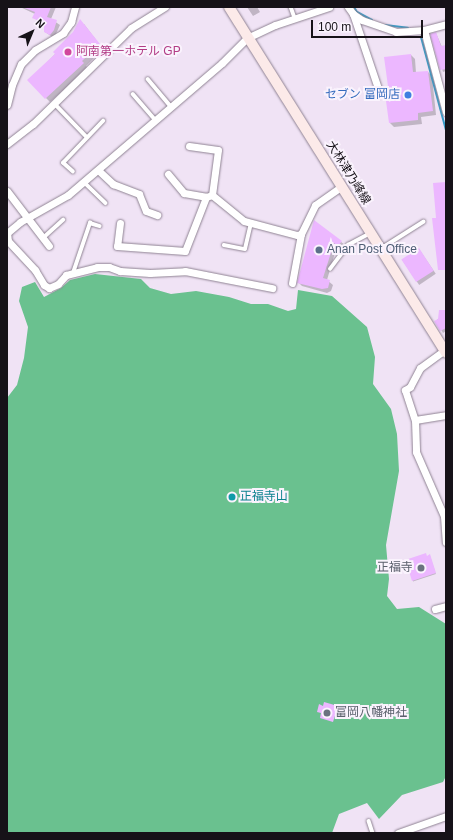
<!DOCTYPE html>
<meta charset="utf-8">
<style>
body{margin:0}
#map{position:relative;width:453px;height:840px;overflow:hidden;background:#f0e3f5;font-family:Arial,"Noto Sans JP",sans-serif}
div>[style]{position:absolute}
.forest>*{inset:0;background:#6ac18f}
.shadow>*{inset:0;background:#0003;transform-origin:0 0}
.stream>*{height:2px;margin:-1px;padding:0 1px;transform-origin:1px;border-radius:1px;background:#369bc7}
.building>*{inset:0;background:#ecb7ff;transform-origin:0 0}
.roads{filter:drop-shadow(0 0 1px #8f8393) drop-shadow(0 0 1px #8f8393)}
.service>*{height:3.5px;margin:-1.75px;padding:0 1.75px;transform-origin:1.75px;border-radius:1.75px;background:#fff}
.minor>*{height:7px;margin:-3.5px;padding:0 3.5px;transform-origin:3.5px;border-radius:3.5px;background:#fff}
.secondary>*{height:10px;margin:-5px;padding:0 5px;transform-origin:5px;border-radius:5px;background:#fceae9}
.dots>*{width:11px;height:11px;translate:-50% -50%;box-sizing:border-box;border:2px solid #faf3fd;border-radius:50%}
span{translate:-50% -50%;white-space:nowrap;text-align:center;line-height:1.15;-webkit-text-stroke:4px #faf3fd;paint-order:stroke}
.hotel-label{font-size:12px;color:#b23c85}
.left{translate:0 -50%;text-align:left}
.shop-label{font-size:12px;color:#366cbe}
.right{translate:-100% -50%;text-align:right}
.street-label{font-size:12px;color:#161218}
.service-label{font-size:12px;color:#4e5e75}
.culture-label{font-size:12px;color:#0d838f}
.worship-label{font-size:12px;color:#5b616d}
.frame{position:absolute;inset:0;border:8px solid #161218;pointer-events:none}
.north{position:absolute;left:12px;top:12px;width:40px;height:40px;-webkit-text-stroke:3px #faf3fd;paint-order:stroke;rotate:44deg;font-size:11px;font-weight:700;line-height:16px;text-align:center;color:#161218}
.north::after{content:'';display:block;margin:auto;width:14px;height:18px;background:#161218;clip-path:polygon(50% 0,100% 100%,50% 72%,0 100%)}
.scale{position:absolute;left:311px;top:20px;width:112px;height:18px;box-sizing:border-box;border:2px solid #161218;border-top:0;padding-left:5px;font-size:12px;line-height:14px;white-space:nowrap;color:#161218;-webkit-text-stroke:3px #faf3fd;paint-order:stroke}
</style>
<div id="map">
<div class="forest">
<i style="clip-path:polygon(95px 274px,141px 279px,150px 288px,171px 294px,196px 291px,229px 297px,251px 304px,268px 304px,288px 311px,296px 309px,298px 290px,332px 296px,367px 327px,375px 357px,373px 384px,391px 409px,397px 434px,399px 471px,386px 545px,389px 579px,387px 596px,397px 609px,419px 607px,446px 624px,446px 776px,443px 782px,402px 795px,379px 819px,367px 803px,339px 814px,332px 833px,7px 833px,7px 398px,17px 385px,24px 358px,28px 327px,19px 301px,22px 287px,35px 282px,44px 297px,61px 288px,70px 280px)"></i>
</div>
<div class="shadow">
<i style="clip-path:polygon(20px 7px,56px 7px,51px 19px,60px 25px,54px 38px,45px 32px,45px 25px,34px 18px,35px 14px)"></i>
<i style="clip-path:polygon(247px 7px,257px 7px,260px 12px,253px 16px)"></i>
<i style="clip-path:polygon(84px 24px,103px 49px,86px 66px,88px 68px,50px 102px,29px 81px)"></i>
<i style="clip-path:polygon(436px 33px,442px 47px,446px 46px,446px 71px,443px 72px,431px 34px)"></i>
<i style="clip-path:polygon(411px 55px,415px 59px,416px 73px,428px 72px,432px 76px,436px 115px,421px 117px,422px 124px,394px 127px,390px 123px,391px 102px)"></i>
<i style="clip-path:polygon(315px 222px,345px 245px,342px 249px,337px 246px,327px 280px,333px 285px,331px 291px,327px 293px,302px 286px,298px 282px)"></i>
<i style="left:419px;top:249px;width:30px;height:20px;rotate:56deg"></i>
<i style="clip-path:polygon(446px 311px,446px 331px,443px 333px,436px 321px)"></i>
<i style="left:430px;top:556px;width:19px;height:24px;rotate:72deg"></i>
</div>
<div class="stream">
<i style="left:354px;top:7px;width:6px;rotate:59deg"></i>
<i style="left:357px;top:12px;width:17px;rotate:28deg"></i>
<i style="left:385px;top:25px;width:23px;rotate:7deg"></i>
<i style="left:421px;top:37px;width:96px;rotate:75deg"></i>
</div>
<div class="building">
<i style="clip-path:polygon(22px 7px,51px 7px,47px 17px,57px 20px,54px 30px,50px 35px,44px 32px,44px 23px,32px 18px,35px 12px)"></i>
<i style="clip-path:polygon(80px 19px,100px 44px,82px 61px,84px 63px,45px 99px,27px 80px,55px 54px,53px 52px,73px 32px)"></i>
<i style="clip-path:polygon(436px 32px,441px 46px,446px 45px,446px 69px,440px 70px,430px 34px)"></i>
<i style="clip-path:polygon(411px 54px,413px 72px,428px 71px,433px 111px,418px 113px,418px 120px,389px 123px,386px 101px,390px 101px,384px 57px)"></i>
<i style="clip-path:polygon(446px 182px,446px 270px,438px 270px,432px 218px,436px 218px,433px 183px)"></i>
<i style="clip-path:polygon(314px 220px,342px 241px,338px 246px,334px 243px,323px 278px,330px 280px,328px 288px,322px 289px,297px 283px)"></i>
<i style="left:419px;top:248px;width:27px;height:21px;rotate:57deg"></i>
<i style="clip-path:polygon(439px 310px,446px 310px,446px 328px,440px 331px,434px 321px,438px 319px)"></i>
<i style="clip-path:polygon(426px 553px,427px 556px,430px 554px,436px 573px,412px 581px,406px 562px,409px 561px,408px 559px)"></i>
<i style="clip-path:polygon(324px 702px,338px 706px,333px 722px,320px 718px,321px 713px,317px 712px,319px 704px,323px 706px)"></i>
</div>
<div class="roads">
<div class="service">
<i style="left:291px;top:7px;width:12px;rotate:70deg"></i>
<i style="left:148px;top:79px;width:35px;rotate:50deg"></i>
<i style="left:133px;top:94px;width:35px;rotate:49deg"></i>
<i style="left:55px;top:104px;width:46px;rotate:45.9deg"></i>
<i style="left:73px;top:172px;width:13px;rotate:-138deg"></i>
<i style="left:63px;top:163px;width:58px;rotate:-46.4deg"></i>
<i style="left:84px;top:182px;width:30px;rotate:44deg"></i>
<i style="left:43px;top:238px;width:27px;rotate:-42deg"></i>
<i style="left:224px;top:245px;width:21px;rotate:11deg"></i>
<i style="left:245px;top:249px;width:27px;rotate:-77deg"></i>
<i style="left:382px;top:248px;width:49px;rotate:-32.4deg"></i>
<i style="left:330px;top:269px;width:30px;rotate:-53deg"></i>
<i style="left:348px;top:245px;width:24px;rotate:-28deg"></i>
<i style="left:73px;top:273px;width:53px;rotate:-71.2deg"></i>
<i style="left:90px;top:223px;width:10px;rotate:17deg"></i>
<i style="left:369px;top:821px;width:13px;rotate:72deg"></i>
</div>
<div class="minor">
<i style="left:348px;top:7px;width:9px;rotate:54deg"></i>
<i style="left:353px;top:14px;width:11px;rotate:34deg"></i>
<i style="left:362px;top:20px;width:36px;rotate:19deg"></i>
<i style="left:396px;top:32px;width:28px;rotate:-4deg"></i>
<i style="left:424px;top:30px;width:23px;rotate:-15deg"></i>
<i style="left:353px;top:14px;width:84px;rotate:71.4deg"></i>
<i style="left:424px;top:30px;width:85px;rotate:75deg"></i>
<i style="left:7px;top:105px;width:21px;rotate:-76deg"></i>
<i style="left:12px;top:85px;width:23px;rotate:-67deg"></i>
<i style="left:21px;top:64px;width:20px;rotate:-45deg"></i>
<i style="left:35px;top:50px;width:33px;rotate:-31deg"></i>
<i style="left:63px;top:33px;width:14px;rotate:-54deg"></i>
<i style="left:71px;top:22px;width:16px;rotate:-75deg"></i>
<i style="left:7px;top:144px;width:33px;rotate:-38deg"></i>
<i style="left:33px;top:124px;width:137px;rotate:-44.4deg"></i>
<i style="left:131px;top:28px;width:40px;rotate:-32deg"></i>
<i style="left:189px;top:146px;width:29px;rotate:8deg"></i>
<i style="left:218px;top:150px;width:45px;rotate:97.6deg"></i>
<i style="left:98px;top:170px;width:21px;rotate:43deg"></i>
<i style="left:113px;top:184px;width:28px;rotate:21deg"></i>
<i style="left:139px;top:194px;width:18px;rotate:68deg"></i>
<i style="left:146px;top:211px;width:12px;rotate:20deg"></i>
<i style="left:168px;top:174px;width:25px;rotate:50deg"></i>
<i style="left:184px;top:193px;width:22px;rotate:10deg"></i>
<i style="left:7px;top:191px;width:69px;rotate:52.6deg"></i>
<i style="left:120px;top:223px;width:23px;rotate:97deg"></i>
<i style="left:117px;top:246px;width:68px;rotate:4.2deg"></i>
<i style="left:185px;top:251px;width:58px;rotate:-68.7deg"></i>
<i style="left:206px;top:197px;width:6px;rotate:-18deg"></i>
<i style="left:212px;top:195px;width:41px;rotate:39.1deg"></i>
<i style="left:244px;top:221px;width:55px;rotate:14.8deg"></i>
<i style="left:297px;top:235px;width:4px;rotate:-14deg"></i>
<i style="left:301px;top:234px;width:32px;rotate:-64deg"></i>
<i style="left:315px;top:205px;width:32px;rotate:-35deg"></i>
<i style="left:7px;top:232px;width:9px;rotate:84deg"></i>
<i style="left:8px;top:241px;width:40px;rotate:47deg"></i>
<i style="left:35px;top:270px;width:17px;rotate:59deg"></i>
<i style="left:44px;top:285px;width:6px;rotate:31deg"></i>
<i style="left:49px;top:288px;width:10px;rotate:-24deg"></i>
<i style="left:58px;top:284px;width:12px;rotate:-48deg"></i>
<i style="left:66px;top:275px;width:32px;rotate:-14deg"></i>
<i style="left:97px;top:267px;width:12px"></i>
<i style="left:109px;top:267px;width:12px;rotate:20deg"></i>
<i style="left:120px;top:271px;width:30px;rotate:4deg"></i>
<i style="left:150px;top:273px;width:35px;rotate:-3deg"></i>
<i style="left:185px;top:271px;width:89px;rotate:11.1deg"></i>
<i style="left:7px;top:233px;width:17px;rotate:-40deg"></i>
<i style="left:20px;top:222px;width:55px;rotate:-29.4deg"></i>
<i style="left:68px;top:195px;width:203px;rotate:-40.6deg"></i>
<i style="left:222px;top:63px;width:35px;rotate:-45deg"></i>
<i style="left:247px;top:38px;width:31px;rotate:-25deg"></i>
<i style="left:275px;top:25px;width:57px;rotate:-18.4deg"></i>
<i style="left:292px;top:283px;width:50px;rotate:-79.6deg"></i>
<i style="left:446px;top:349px;width:32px;rotate:144deg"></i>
<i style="left:420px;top:368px;width:21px;rotate:118deg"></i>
<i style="left:410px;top:387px;width:6px;rotate:149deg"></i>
<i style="left:405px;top:390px;width:32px;rotate:72deg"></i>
<i style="left:415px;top:420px;width:32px;rotate:88deg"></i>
<i style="left:416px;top:452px;width:70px;rotate:66.4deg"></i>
<i style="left:444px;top:516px;width:26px;rotate:86deg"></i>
<i style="left:415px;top:420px;width:31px;rotate:-9deg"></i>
<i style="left:435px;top:609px;width:11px;rotate:-15deg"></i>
<i style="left:398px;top:833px;width:51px;rotate:-19.5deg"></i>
</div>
<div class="secondary">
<i style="left:229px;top:7px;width:408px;rotate:57.9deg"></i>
</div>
</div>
<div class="dots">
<i style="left:68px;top:52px;background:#d1479c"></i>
<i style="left:408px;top:95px;background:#3f7fe0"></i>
<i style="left:319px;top:250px;background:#5c6f8a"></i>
<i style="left:232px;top:497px;background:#0f9aa8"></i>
<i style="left:421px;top:568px;background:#6b7280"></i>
<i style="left:327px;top:713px;background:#6b7280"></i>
</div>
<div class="hotel-label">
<span class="left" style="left:76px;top:52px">阿南第一ホテル GP</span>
</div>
<div class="shop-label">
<span class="right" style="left:400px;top:95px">セブン 富岡店</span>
</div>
<div class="street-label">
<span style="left:348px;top:173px;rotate:58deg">大林津乃峰線</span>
</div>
<div class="service-label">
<span class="left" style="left:327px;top:250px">Anan Post Office</span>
</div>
<div class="culture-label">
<span class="left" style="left:240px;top:497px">正福寺山</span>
</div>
<div class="worship-label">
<span class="right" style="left:413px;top:568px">正福寺</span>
<span class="left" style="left:335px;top:713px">富岡八幡神社</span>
</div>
<div class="frame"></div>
<div class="north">N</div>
<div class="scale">100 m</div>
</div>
